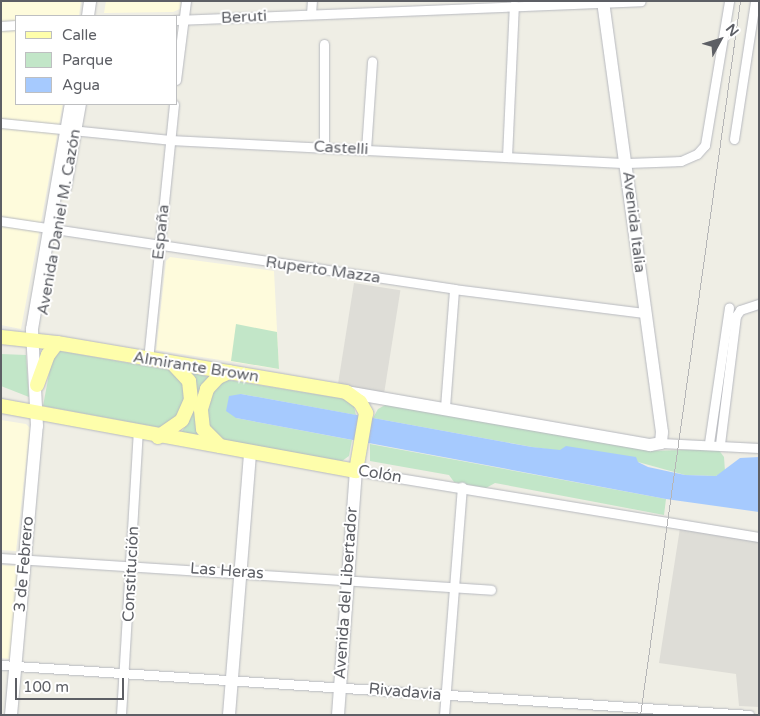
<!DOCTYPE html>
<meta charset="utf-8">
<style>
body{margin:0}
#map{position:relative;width:760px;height:716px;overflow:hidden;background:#efeee5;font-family:"Varela Round",sans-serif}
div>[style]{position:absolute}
.commercial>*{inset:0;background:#fefbdc}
.industrial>*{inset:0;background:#deddd7;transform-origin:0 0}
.green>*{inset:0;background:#c2e6c8}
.water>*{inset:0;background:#a6cafe}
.roads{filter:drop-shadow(0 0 1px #b7b9bf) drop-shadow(0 0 1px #b7b9bf)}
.street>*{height:9px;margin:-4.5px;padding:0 4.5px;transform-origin:4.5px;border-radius:4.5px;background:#fff}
.secondary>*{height:12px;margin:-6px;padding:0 6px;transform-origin:6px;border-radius:6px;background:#fff}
.primary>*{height:14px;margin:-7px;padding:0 7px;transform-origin:7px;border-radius:7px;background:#fefeab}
.tram>*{height:1px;margin:-0.5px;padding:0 0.5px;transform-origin:0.5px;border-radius:0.5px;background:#b6b6b7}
span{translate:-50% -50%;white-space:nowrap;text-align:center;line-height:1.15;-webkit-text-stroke:4px #fff;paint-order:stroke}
.street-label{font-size:16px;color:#5d5f65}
.frame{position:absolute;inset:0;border:2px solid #5d5f65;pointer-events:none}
.legend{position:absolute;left:15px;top:15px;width:162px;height:90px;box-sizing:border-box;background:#fff;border:1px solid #bebfc1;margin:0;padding:6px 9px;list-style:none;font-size:15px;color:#5d5f65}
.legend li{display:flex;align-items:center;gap:10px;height:25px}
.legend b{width:25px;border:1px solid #bebfc1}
.north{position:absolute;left:695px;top:15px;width:50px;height:50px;-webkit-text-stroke:4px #fff;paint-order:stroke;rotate:51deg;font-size:14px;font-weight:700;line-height:20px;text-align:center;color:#5d5f65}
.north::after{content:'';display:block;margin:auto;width:18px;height:22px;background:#5d5f65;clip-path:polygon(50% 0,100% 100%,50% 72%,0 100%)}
.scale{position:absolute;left:15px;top:678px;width:109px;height:22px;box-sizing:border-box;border:2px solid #5d5f65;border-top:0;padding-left:6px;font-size:15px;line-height:18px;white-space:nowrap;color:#5d5f65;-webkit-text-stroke:4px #fff;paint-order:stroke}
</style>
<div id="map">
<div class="commercial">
<i style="clip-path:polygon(1px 1px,81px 1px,79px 16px,16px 16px,16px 104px,63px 104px,21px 329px,1px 325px)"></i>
<i style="clip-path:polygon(106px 1px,181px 1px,180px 9px,173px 12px,104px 13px)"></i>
<i style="clip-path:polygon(170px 257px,274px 271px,279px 369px,156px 350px,166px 261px)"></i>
<i style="clip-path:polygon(1px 420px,26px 424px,30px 428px,16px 551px,1px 550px)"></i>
<i style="clip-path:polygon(1px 565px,16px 566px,18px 569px,10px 659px,1px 658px)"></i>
</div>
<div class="industrial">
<i style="left:354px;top:283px;width:47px;height:104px;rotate:9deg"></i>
<i style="clip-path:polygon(680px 528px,759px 541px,759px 707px,739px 706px,736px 674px,659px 663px)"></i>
</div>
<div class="green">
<i style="clip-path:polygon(236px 324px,277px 332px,279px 369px,231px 361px)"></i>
<i style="clip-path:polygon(60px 351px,174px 371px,186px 390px,183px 412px,162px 428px,43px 406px,52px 358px)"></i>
<i style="clip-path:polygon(1px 354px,26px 355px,29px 397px,1px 386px)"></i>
<i style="clip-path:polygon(193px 373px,209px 377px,204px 383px,200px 437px,181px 433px,189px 420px)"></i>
<i style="clip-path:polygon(228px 380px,345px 399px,353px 403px,356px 415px,241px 394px,236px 418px,352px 440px,349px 456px,342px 461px,223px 440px,208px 427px,206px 403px,219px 383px)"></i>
<i style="clip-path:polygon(387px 404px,650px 451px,718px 449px,724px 457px,725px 471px,716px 476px,685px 475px,638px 462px,532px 447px,373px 418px,378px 409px)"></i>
<i style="clip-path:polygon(370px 444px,666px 499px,664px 515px,495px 483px,486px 488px,454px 482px,449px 475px,370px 461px)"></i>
</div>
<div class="water">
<i style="clip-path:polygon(241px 394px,532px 447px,560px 450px,566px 446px,636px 457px,638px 462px,648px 467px,685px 475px,716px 476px,740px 458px,759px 457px,759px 512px,666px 499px,236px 418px,226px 411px,229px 396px)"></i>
</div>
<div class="roads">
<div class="street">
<i style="left:311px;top:14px;width:13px;rotate:-86deg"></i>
<i style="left:176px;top:20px;width:465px;rotate:-2.3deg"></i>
<i style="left:1px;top:26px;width:15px;rotate:-4deg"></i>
<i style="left:176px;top:80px;width:80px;rotate:-82.8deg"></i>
<i style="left:1px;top:123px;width:170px;rotate:5.7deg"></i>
<i style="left:170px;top:140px;width:458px;rotate:2.9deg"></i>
<i style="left:627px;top:163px;width:54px;rotate:-2.1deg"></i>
<i style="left:681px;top:161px;width:17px;rotate:-24deg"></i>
<i style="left:697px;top:154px;width:12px;rotate:-48deg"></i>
<i style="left:705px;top:145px;width:146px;rotate:-80.5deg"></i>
<i style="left:734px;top:139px;width:140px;rotate:-81.3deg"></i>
<i style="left:324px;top:147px;width:103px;rotate:-90deg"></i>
<i style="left:366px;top:150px;width:89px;rotate:-86.1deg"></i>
<i style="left:507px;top:157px;width:152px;rotate:-87.4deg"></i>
<i style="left:1px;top:221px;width:458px;rotate:8.5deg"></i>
<i style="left:454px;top:289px;width:193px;rotate:7.2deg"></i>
<i style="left:148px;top:360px;width:257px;rotate:-84.2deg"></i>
<i style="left:445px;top:407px;width:118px;rotate:-85.6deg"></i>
<i style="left:661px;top:443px;width:98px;rotate:2.9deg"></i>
<i style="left:709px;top:443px;width:137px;rotate:-81.6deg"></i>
<i style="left:720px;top:444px;width:129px;rotate:-82.9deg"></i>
<i style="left:736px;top:316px;width:7px;rotate:-56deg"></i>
<i style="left:740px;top:310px;width:20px;rotate:-18deg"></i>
<i style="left:356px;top:471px;width:408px;rotate:9.3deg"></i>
<i style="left:1px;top:558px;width:491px;rotate:3.7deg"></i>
<i style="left:1px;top:665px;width:750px;rotate:3.82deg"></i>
<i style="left:121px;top:715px;width:283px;rotate:-86.6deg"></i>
<i style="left:444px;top:715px;width:229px;rotate:-85.5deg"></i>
</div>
<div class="secondary">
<i style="left:88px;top:16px;width:15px;rotate:-82deg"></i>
<i style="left:65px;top:188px;width:85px;rotate:-79.9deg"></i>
<i style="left:346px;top:392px;width:309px;rotate:9.9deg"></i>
<i style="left:650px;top:445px;width:11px;rotate:-10deg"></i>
<i style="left:661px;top:443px;width:11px;rotate:-85deg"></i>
<i style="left:662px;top:432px;width:435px;rotate:-97.8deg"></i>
<i style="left:11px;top:715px;width:290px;rotate:-84.9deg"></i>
<i style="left:37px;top:426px;width:97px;rotate:-93deg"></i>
<i style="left:32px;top:329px;width:228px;rotate:-80.2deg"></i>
<i style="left:229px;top:715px;width:264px;rotate:-85.4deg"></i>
<i style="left:338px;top:715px;width:245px;rotate:-85.8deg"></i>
</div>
<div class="primary">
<i style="left:1px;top:337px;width:56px;rotate:6.1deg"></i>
<i style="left:57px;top:343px;width:293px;rotate:9.6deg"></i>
<i style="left:346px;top:392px;width:17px;rotate:36deg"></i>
<i style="left:360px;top:402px;width:13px;rotate:61deg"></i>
<i style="left:366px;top:413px;width:59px;rotate:99.8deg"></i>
<i style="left:356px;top:471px;width:361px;rotate:-169.6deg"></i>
<i style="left:37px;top:385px;width:32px;rotate:-70deg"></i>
<i style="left:48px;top:355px;width:15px;rotate:-53deg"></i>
<i style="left:158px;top:437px;width:29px;rotate:-35deg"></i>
<i style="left:182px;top:420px;width:22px;rotate:-66deg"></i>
<i style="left:191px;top:400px;width:19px;rotate:-96deg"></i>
<i style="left:189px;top:381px;width:25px;rotate:-133deg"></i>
<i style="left:220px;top:446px;width:24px;rotate:-135deg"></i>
<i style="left:203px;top:429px;width:20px;rotate:-96deg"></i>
<i style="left:201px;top:409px;width:21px;rotate:-73deg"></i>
<i style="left:207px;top:389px;width:16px;rotate:-47deg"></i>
<i style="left:218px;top:377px;width:12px;rotate:-24deg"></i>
</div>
</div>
<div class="tram">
<i style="left:640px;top:715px;width:721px;rotate:-82.03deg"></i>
</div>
<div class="street-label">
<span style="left:244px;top:17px;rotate:-3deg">Beruti</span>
<span style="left:341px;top:148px;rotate:3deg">Castelli</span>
<span style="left:59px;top:222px;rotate:-80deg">Avenida Daniel M. Cazón</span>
<span style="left:634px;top:222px;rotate:83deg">Avenida Italia</span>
<span style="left:161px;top:232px;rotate:-84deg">España</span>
<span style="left:323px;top:270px;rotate:8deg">Ruperto Mazza</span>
<span style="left:196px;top:367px;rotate:9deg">Almirante Brown</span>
<span style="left:380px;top:474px;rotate:9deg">Colón</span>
<span style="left:24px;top:564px;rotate:-85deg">3 de Febrero</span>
<span style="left:227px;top:571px;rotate:4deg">Las Heras</span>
<span style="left:131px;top:574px;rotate:-87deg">Constitución</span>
<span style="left:346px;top:593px;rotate:-86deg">Avenida del Libertador</span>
<span style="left:405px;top:692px;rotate:5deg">Rivadavia</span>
</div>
<div class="frame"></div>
<ul class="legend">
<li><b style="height:6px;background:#fefeab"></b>Calle</li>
<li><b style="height:14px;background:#c2e6c8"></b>Parque</li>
<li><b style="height:14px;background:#a6cafe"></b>Agua</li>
</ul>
<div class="north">N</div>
<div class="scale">100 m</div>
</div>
